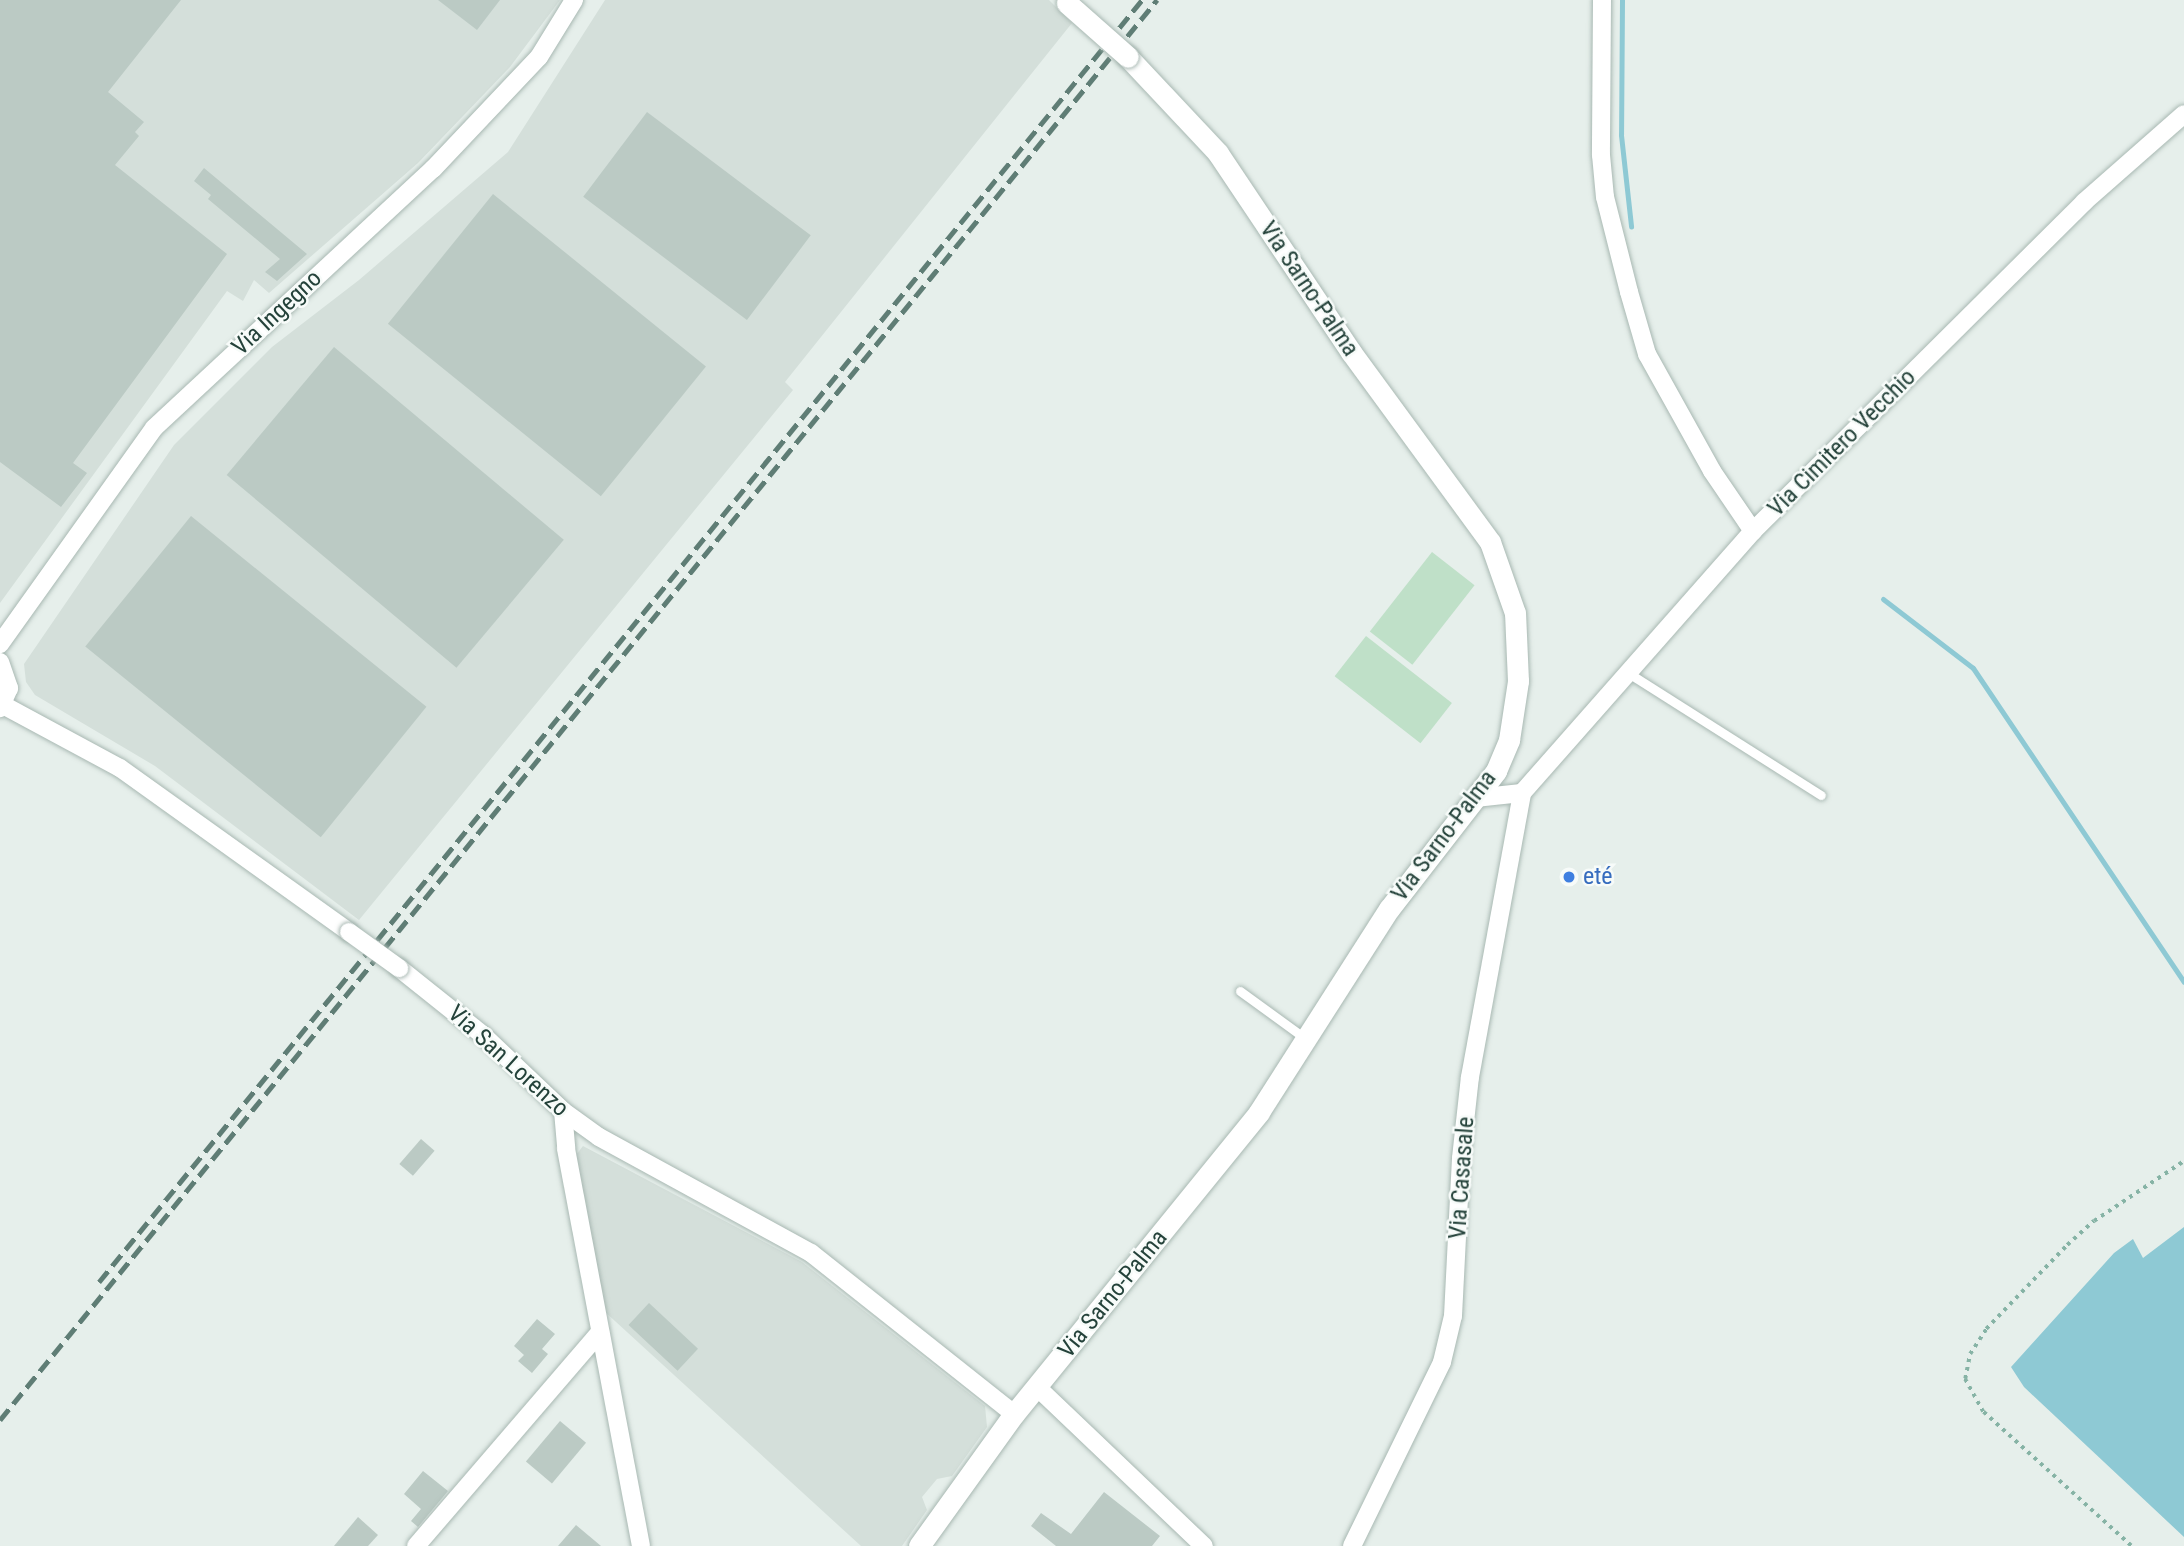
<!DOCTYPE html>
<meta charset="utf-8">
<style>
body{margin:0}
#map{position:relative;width:2184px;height:1546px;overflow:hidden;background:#e6efeb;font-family:"Roboto Condensed",sans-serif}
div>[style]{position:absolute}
.built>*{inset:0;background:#d4dfda}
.green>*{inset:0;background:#bfe0c8;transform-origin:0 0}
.water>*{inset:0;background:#8ec9d4}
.stream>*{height:5px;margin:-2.5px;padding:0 2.5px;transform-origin:2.5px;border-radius:2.5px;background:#8ec9d4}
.building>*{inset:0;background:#bbcac4;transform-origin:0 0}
.path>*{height:3.5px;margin-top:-1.75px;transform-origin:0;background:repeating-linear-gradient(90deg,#86b3a5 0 3.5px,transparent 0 8.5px)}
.roads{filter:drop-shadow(0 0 2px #a8b8b2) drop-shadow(0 0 2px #a8b8b2)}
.service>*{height:9px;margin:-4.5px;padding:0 4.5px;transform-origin:4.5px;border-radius:4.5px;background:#fff}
.minor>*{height:18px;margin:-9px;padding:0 9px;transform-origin:9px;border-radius:9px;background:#fff}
.secondary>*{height:21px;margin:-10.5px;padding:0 10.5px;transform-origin:10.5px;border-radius:10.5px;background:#fff}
.rail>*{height:5px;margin-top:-2.5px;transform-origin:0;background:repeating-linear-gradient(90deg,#5f7d75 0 14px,transparent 0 21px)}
.bridges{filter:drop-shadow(0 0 2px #a8b8b2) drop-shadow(0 0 2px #a8b8b2)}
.minor-bridge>*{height:18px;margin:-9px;padding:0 9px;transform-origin:9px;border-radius:9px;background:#fff}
.secondary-bridge>*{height:21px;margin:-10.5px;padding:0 10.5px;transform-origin:10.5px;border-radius:10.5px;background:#fff}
.dots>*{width:19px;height:19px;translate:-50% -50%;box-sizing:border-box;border:4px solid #f7fbf9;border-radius:50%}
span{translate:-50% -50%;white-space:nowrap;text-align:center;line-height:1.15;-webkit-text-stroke:5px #f7fbf9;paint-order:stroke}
.street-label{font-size:24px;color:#24423a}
.shop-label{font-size:24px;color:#366cbe}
.left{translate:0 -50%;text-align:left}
</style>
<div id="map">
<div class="built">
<i style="clip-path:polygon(0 0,560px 0,510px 67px,418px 163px,269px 293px,254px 280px,243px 301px,227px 291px,0 603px)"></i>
<i style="clip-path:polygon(605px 0,1049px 0,1072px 23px,785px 382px,793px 390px,359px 920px,155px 766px,35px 695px,26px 682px,24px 664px,174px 445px,272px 347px,359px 280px,508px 152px)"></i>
<i style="clip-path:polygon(583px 1146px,802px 1262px,985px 1406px,987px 1427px,952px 1476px,937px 1479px,922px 1497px,927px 1510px,902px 1546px,861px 1546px,604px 1311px,578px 1170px,576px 1155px)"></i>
</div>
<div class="green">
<i style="left:1432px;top:552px;width:54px;height:101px;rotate:38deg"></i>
<i style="left:1366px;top:636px;width:109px;height:51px;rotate:38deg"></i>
</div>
<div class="water">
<i style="clip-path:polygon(2184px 1227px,2184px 1537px,2024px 1387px,2011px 1367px,2114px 1253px,2133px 1239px,2143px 1258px)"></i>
</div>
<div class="stream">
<i style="left:1622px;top:0;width:135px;rotate:90.4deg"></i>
<i style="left:1621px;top:135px;width:92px;rotate:83.7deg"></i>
<i style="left:1883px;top:599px;width:113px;rotate:37.5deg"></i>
<i style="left:1973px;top:668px;width:378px;rotate:56.1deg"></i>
</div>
<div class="building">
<i style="clip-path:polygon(0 0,181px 0,108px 92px,144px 122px,135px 132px,139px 136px,115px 165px,227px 254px,73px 463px,87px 473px,61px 507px,0 462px)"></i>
<i style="clip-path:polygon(438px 0,500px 0,477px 30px)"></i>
<i style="left:647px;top:112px;width:205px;height:106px;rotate:37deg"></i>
<i style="clip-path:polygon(204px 168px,307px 254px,277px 281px,265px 272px,280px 259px,208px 199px,211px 195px,194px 181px)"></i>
<i style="left:493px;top:194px;width:274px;height:167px;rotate:39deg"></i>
<i style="left:334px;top:347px;width:300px;height:167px;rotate:40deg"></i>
<i style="left:191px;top:516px;width:303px;height:168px;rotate:39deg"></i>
<i style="left:421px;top:1139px;width:18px;height:33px;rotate:41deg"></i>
<i style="left:649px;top:1303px;width:67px;height:30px;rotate:43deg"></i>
<i style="clip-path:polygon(537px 1319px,555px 1334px,542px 1349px,548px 1354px,532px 1373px,518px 1361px,524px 1355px,514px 1346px)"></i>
<i style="left:560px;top:1421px;width:34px;height:53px;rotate:40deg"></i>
<i style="clip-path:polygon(423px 1471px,448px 1491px,418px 1527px,411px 1521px,421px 1509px,404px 1494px)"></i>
<i style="clip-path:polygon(1104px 1492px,1160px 1536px,1152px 1546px,1056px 1546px,1031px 1526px,1041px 1513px,1071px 1534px)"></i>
<i style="clip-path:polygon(358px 1517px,378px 1535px,368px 1546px,334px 1546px)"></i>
<i style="clip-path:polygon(576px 1525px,601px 1546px,558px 1546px)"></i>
</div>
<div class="path">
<i style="left:2131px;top:1546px;width:200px;rotate:-137.8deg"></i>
<i style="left:1983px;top:1412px;width:38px;rotate:-119deg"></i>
<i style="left:1965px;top:1379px;width:25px;rotate:-79deg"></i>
<i style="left:1970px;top:1354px;width:30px;rotate:-57deg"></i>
<i style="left:1986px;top:1329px;width:117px;rotate:-46deg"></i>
<i style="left:2067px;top:1245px;width:36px;rotate:-42deg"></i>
<i style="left:2094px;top:1221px;width:108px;rotate:-33.7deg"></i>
</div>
<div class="roads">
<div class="service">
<i style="left:1630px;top:674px;width:226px;rotate:32.4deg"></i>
<i style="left:1240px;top:991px;width:82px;rotate:36deg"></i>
</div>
<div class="minor">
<i style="left:1602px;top:0;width:155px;rotate:90.4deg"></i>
<i style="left:1601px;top:155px;width:42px;rotate:84.6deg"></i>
<i style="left:1605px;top:197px;width:98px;rotate:75.8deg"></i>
<i style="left:1629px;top:292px;width:65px;rotate:73.8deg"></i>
<i style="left:1647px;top:354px;width:134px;rotate:60.9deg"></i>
<i style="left:1712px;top:471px;width:73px;rotate:55.7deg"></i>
<i style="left:0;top:644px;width:265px;rotate:-54.5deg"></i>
<i style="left:154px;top:428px;width:381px;rotate:-42.9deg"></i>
<i style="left:433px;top:169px;width:154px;rotate:-46.6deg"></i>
<i style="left:539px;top:57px;width:67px;rotate:-58.4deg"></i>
<i style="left:0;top:662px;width:28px;rotate:71deg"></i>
<i style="left:9px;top:688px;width:22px;rotate:114deg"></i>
<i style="left:3px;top:705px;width:133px;rotate:28.3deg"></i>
<i style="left:120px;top:768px;width:282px;rotate:35.6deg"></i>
<i style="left:1475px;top:798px;width:47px;rotate:-6.1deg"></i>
<i style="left:399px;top:968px;width:107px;rotate:38.6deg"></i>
<i style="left:483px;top:1035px;width:110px;rotate:43.5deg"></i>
<i style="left:563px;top:1111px;width:44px;rotate:35.8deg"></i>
<i style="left:599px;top:1137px;width:242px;rotate:28.7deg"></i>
<i style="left:811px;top:1253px;width:259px;rotate:38.4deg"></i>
<i style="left:563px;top:1111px;width:38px;rotate:85deg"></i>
<i style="left:566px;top:1149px;width:404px;rotate:79.3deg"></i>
<i style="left:1038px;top:1388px;width:229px;rotate:43.6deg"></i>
<i style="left:416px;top:1546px;width:282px;rotate:-49.3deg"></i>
<i style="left:1352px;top:1546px;width:205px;rotate:-63.9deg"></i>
<i style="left:1442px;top:1362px;width:47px;rotate:-76.6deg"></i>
<i style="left:1453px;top:1316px;width:158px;rotate:-87.1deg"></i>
<i style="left:1461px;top:1158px;width:81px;rotate:-83.7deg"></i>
<i style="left:1470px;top:1077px;width:289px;rotate:-79.6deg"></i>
<i style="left:1522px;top:793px;width:349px;rotate:-48.6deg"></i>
<i style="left:1753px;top:531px;width:467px;rotate:-44.8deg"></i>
<i style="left:2084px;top:202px;width:133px;rotate:-41.3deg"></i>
</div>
<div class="secondary">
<i style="left:919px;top:1546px;width:163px;rotate:-54.3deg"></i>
<i style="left:1014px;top:1414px;width:389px;rotate:-50.9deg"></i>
<i style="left:1259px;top:1112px;width:241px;rotate:-57.4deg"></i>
<i style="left:1389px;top:909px;width:175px;rotate:-52.2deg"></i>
<i style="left:1496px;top:771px;width:34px;rotate:-67deg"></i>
<i style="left:1509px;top:740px;width:60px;rotate:-81.3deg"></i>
<i style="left:1518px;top:681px;width:68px;rotate:-92.5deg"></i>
<i style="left:1515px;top:613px;width:75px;rotate:-109.4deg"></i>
<i style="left:1490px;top:542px;width:235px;rotate:-126.2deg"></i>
<i style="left:1351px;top:352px;width:239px;rotate:-123.8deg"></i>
<i style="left:1218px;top:153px;width:132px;rotate:-133.2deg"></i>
</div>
</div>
<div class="rail">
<i style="left:99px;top:1282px;width:1653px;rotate:-50.87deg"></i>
<i style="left:0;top:1420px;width:1832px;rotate:-50.83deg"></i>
</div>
<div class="bridges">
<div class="minor-bridge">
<i style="left:349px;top:932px;width:62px;rotate:35.8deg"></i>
</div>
<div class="secondary-bridge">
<i style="left:1067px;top:3px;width:81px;rotate:41.5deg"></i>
</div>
</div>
<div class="dots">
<i style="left:1569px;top:877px;background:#3f7fe0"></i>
</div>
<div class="street-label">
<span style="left:1309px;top:289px;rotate:56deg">Via Sarno-Palma</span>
<span style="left:277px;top:313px;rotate:-43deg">Via Ingegno</span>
<span style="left:1842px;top:443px;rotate:-45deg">Via Cimitero Vecchio</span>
<span style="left:1444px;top:836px;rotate:-53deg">Via Sarno-Palma</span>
<span style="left:508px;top:1061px;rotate:42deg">Via San Lorenzo</span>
<span style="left:1462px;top:1178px;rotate:-86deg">Via Casasale</span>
<span style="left:1113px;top:1294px;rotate:-51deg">Via Sarno-Palma</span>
</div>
<div class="shop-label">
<span class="left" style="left:1583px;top:877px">eté</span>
</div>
</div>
